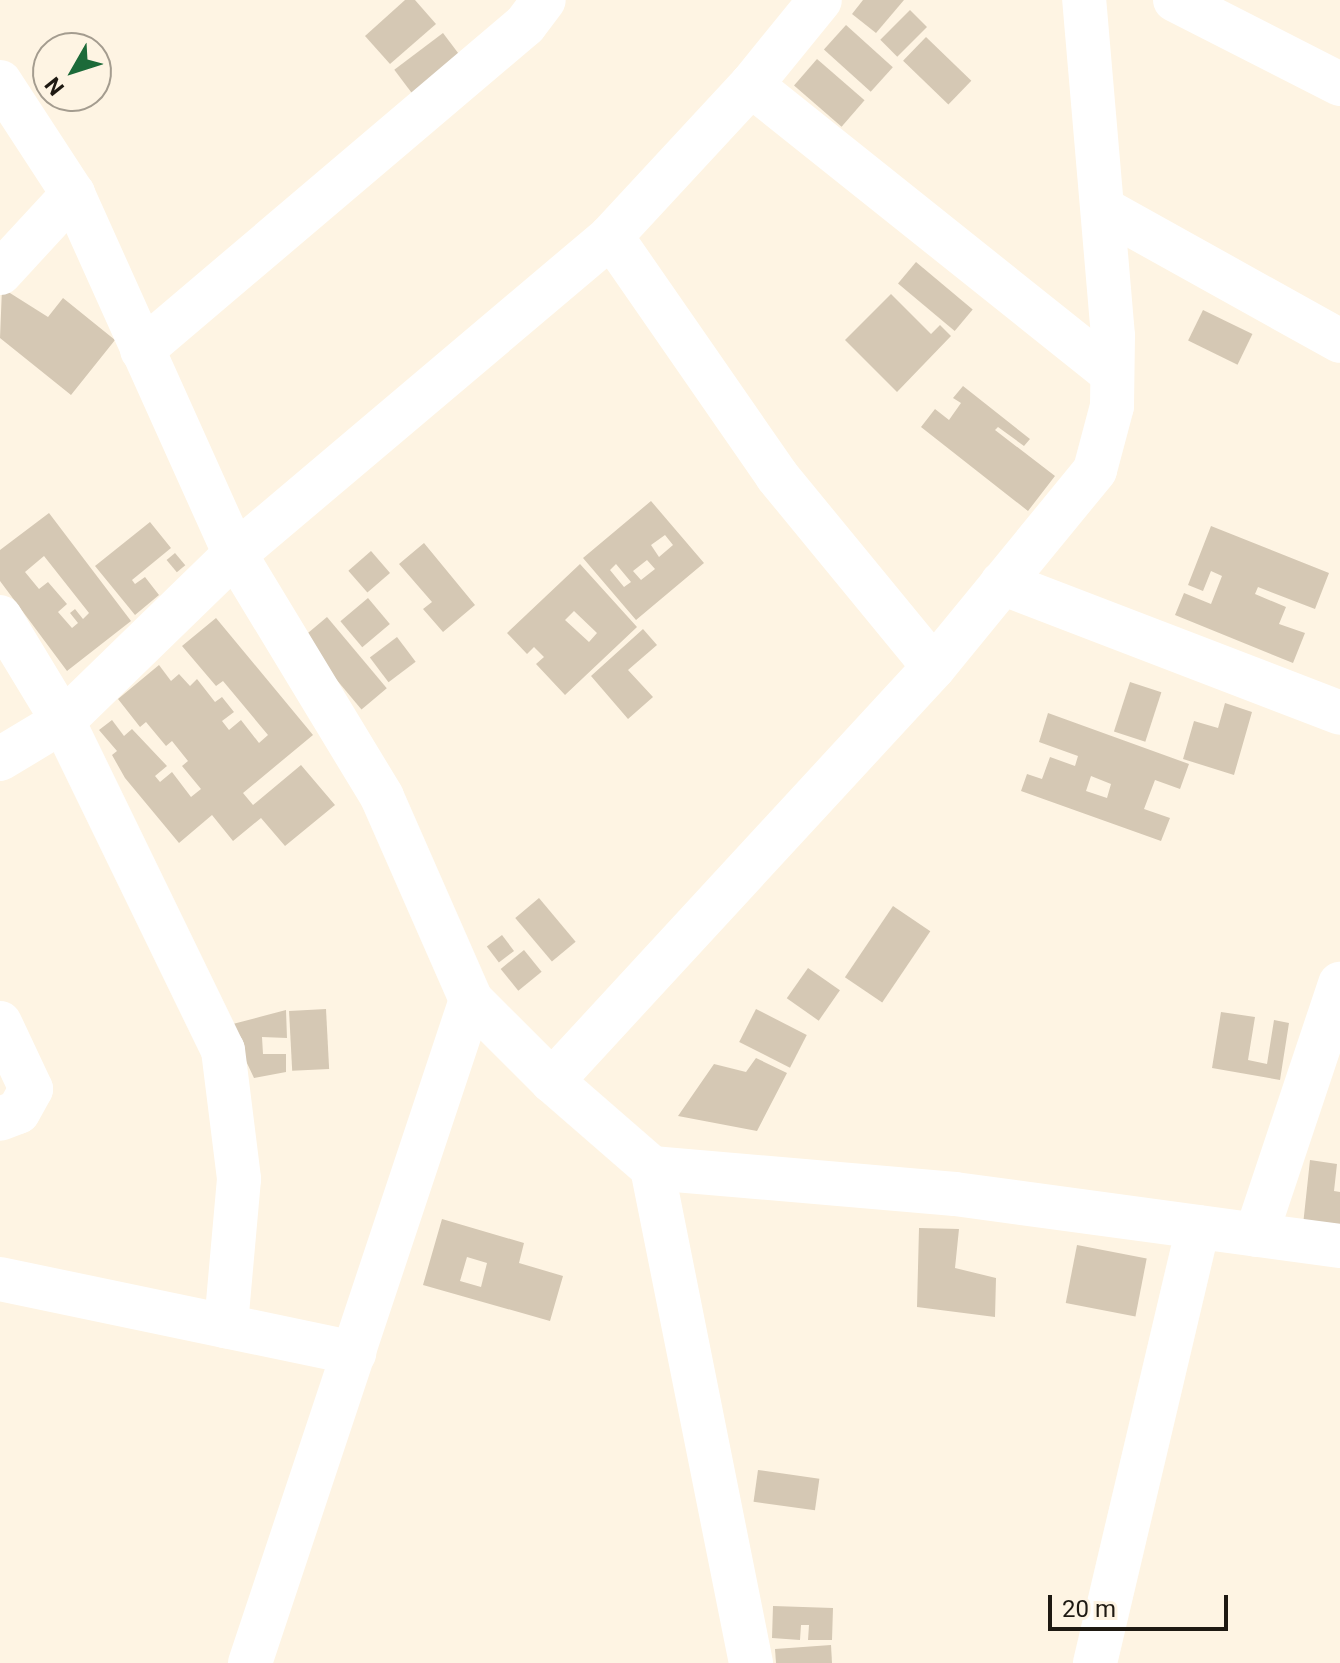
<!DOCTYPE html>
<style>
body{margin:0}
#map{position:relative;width:1340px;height:1663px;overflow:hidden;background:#fef4e3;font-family:Roboto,sans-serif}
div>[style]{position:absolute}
.building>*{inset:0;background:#d5c8b4;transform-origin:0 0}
.minor>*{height:44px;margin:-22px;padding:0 22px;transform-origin:22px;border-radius:22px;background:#fff}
span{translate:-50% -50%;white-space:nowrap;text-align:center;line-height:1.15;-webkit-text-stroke:6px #fef4e3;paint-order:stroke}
.north{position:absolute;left:32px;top:32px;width:80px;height:80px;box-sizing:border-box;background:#fef4e3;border:2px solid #a49c8f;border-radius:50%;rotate:231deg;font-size:22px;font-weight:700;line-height:32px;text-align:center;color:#1e1912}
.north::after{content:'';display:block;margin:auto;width:28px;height:36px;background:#1c6a39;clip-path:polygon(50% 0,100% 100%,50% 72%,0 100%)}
.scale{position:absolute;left:1048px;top:1595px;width:180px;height:36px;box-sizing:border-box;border:4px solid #1e1912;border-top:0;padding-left:10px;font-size:24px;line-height:28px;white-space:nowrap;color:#1e1912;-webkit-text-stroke:6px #fef4e3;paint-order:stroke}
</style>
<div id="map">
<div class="building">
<i style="clip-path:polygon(405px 0,415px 0,436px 24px,390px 64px,365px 36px)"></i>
<i style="clip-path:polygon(863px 0,904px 0,876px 33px,852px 14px)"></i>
<i style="left:910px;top:10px;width:24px;height:42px;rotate:45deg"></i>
<i style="left:846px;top:25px;width:63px;height:33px;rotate:42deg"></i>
<i style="left:443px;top:33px;width:36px;height:61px;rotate:53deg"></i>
<i style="left:926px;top:37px;width:63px;height:33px;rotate:44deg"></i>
<i style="left:817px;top:59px;width:63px;height:35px;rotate:41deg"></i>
<i style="left:916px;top:262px;width:74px;height:28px;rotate:40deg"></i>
<i style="clip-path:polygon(2px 288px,48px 317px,63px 298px,115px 340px,71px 395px,0 338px)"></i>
<i style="clip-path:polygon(891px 294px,931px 334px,940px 325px,951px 336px,897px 392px,845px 340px)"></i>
<i style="left:1203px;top:310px;width:55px;height:34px;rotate:26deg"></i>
<i style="clip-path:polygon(963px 386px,1030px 439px,1024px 446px,998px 427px,995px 430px,1055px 476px,1028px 511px,921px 427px,935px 409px,949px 420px,961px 403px,953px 398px)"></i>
<i style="clip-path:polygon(evenodd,651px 501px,704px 563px,636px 620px,583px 558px,651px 501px,665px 535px,673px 545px,659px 557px,651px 545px,665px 535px,651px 501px,647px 560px,655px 569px,641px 580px,633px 571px,647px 560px,651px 501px,616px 564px,631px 582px,624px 587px,610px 570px,616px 564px)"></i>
<i style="clip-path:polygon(evenodd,49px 513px,131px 621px,67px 671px,0 581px,0 550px,49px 513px,44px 556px,89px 613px,83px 619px,75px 609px,70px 613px,78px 623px,72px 628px,58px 612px,67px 604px,48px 582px,39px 589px,25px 572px,44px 556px)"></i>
<i style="clip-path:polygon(150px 522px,171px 548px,132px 580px,135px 584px,145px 577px,159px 595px,135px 615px,95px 566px)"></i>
<i style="clip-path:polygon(1211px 526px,1329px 573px,1315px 609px,1258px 587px,1255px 594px,1286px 607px,1279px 624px,1305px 633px,1293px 663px,1175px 615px,1184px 593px,1211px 604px,1222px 576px,1211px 571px,1203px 591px,1188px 585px)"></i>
<i style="clip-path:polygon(424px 543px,475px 605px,443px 632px,423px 609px,432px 602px,399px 564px)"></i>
<i style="left:371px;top:551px;width:29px;height:30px;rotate:49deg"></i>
<i style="left:175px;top:553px;width:16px;height:11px;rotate:50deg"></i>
<i style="clip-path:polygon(evenodd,580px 564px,637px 627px,565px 695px,536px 664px,544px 657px,534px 647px,527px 654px,507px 633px,580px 564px,574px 611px,597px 633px,589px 642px,565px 620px,574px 611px)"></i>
<i style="left:368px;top:598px;width:34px;height:36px;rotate:50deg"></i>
<i style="left:327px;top:617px;width:93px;height:33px;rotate:50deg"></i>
<i style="clip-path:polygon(216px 618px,313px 735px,243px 793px,253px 805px,301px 765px,335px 805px,285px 846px,261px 818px,233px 841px,212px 815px,179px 843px,125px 778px,112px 755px,117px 751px,99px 730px,112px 720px,124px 736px,132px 729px,167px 766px,155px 776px,160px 782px,172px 772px,191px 797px,201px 789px,182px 766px,188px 761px,172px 741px,166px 746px,146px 722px,140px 727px,118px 699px,159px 665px,171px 681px,179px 674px,190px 686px,197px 679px,215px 702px,222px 697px,234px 712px,222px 721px,229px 730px,241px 720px,259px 743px,268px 735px,223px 681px,216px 686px,182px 646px)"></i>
<i style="clip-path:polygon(643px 629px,657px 645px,628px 670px,653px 697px,628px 719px,591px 676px)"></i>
<i style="left:397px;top:637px;width:31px;height:34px;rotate:53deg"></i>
<i style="left:1130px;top:682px;width:33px;height:52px;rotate:18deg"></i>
<i style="clip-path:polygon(1225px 703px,1252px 712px,1234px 775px,1183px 759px,1194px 721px,1218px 728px)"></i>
<i style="clip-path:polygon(evenodd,1048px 713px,1189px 764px,1180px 789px,1155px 780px,1144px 809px,1170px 818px,1161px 841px,1021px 791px,1027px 774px,1042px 779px,1050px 757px,1075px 766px,1078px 756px,1039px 742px,1048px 713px,1091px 776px,1111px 784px,1107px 798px,1086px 791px,1091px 776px)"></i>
<i style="left:539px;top:898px;width:57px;height:31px;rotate:50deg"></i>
<i style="left:893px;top:906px;width:45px;height:86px;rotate:34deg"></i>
<i style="left:502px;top:935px;width:20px;height:19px;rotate:53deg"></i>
<i style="left:524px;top:950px;width:28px;height:30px;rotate:51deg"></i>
<i style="left:808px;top:968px;width:39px;height:37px;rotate:35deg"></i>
<i style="left:326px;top:1009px;width:60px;height:37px;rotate:87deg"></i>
<i style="left:756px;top:1009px;width:57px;height:37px;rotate:27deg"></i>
<i style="clip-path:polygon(286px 1010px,287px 1038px,262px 1037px,263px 1054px,286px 1054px,286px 1072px,254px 1078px,229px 1025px)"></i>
<i style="clip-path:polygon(1221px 1012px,1255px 1017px,1248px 1060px,1267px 1064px,1274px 1020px,1289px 1023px,1280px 1080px,1212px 1068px)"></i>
<i style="clip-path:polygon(756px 1058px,787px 1073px,757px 1131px,678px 1116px,714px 1064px,746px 1072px)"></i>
<i style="clip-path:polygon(1310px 1160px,1337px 1164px,1334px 1191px,1340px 1192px,1340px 1229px,1303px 1225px)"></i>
<i style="clip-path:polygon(evenodd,442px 1219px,524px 1243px,519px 1263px,563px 1276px,550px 1321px,423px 1285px,442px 1219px,467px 1257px,487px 1263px,481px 1287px,460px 1281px,467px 1257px)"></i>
<i style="clip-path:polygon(919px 1228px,959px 1229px,955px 1268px,996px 1278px,995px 1317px,917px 1307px)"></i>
<i style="left:1077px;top:1245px;width:71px;height:59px;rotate:11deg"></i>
<i style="left:758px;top:1470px;width:62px;height:32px;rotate:8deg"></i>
<i style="clip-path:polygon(773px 1606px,833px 1608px,832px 1640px,808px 1640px,809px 1625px,801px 1625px,800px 1640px,772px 1638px)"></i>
<i style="clip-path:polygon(831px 1645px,832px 1663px,776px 1663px,775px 1649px)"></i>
</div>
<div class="minor">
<i style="left:1175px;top:0;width:185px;rotate:27deg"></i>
<i style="left:0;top:82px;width:134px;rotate:56.9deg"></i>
<i style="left:73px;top:194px;width:395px;rotate:65.8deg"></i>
<i style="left:235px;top:554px;width:284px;rotate:58.8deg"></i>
<i style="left:382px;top:797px;width:222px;rotate:66.3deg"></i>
<i style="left:471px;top:1000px;width:115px;rotate:45deg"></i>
<i style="left:552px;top:1081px;width:133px;rotate:41deg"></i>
<i style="left:652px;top:1168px;width:304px;rotate:4.9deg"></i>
<i style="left:955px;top:1194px;width:388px;rotate:7.7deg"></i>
<i style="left:751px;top:85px;width:462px;rotate:38.6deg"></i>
<i style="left:1103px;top:209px;width:271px;rotate:29.1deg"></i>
<i style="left:611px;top:236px;width:292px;rotate:55.3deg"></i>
<i style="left:777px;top:476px;width:247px;rotate:50.6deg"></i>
<i style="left:0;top:273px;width:108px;rotate:-47.3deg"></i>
<i style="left:142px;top:350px;width:502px;rotate:-40.32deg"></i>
<i style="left:525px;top:25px;width:31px;rotate:-53deg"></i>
<i style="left:1002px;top:583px;width:362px;rotate:21deg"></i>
<i style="left:0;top:617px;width:122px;rotate:58.8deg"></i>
<i style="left:63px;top:721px;width:366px;rotate:64.1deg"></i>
<i style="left:223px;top:1050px;width:130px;rotate:82.9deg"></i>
<i style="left:239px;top:1179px;width:148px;rotate:95.1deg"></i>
<i style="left:0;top:759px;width:74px;rotate:-31.1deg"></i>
<i style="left:63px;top:721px;width:240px;rotate:-44.2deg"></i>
<i style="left:235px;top:554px;width:492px;rotate:-40.2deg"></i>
<i style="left:611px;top:236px;width:206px;rotate:-47.2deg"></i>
<i style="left:751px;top:85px;width:109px;rotate:-50.9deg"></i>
<i style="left:0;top:1023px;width:73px;rotate:64.8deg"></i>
<i style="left:31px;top:1089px;width:26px;rotate:119deg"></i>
<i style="left:18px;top:1112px;width:19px;rotate:159deg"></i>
<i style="left:552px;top:1081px;width:563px;rotate:-47.3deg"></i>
<i style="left:934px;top:667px;width:254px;rotate:-50.7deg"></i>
<i style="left:1095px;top:470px;width:66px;rotate:-75.1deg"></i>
<i style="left:1112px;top:406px;width:70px;rotate:-89.2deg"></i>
<i style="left:1113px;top:336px;width:337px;rotate:-94.9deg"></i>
<i style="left:652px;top:1168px;width:505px;rotate:78.69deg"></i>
<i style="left:1256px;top:1235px;width:265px;rotate:-71.5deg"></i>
<i style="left:0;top:1279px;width:362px;rotate:11.8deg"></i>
<i style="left:250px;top:1663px;width:699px;rotate:-71.57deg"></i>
<i style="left:1095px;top:1663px;width:448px;rotate:-76.7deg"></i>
</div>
<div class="north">N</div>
<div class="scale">20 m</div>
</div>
